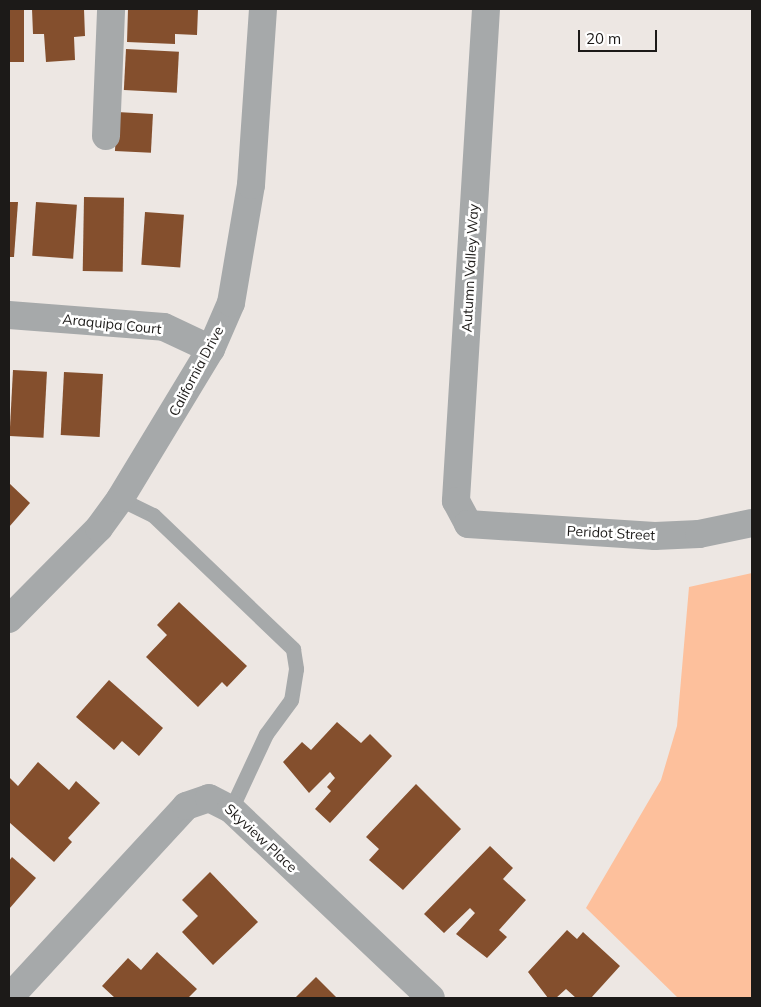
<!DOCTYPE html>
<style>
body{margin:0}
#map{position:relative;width:761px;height:1007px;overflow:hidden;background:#ede7e3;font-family:Mulish,sans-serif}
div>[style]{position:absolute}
.green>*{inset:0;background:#fdc09c}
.building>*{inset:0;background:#844f2d;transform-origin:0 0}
.service>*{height:15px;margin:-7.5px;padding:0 7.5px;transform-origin:7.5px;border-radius:7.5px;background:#a6a9aa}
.minor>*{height:28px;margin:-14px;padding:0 14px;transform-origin:14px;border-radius:14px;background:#a6a9aa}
.tertiary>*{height:28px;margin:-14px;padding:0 14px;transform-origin:14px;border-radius:14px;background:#a6a9aa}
span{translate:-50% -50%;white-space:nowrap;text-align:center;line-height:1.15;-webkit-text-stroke:5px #fff;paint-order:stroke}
.street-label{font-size:14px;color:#1c1a18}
.frame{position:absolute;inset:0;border:10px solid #1c1a18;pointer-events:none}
.scale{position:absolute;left:578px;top:30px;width:79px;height:22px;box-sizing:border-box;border:2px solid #1c1a18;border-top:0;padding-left:6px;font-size:15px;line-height:18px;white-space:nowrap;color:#1c1a18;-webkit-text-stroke:4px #fff;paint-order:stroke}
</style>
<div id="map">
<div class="green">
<i style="clip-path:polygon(752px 573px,752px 998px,678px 998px,586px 908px,661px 780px,677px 726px,689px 587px)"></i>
</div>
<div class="building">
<i style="left:9px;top:9px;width:15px;height:53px"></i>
<i style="clip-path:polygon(32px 9px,84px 9px,85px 36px,74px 37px,75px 60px,46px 62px,44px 34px,33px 34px)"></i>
<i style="clip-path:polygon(128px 9px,198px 9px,197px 35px,175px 34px,175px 44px,127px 42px)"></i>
<i style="left:126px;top:49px;width:53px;height:41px;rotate:3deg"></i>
<i style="left:117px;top:112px;width:36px;height:39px;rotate:3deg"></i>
<i style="left:84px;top:197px;width:40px;height:74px;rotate:1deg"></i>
<i style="clip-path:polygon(9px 202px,18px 202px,14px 257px,9px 257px)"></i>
<i style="left:36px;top:202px;width:41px;height:54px;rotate:4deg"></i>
<i style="left:145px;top:212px;width:39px;height:53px;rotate:4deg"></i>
<i style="left:13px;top:370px;width:34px;height:66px;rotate:3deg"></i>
<i style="left:64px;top:372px;width:39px;height:63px;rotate:3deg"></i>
<i style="clip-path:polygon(9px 483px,30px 503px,9px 527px)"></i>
<i style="clip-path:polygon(179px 602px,247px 666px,227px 687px,222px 682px,198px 707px,146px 657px,167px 635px,157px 625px)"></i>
<i style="clip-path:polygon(109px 680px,163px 728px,139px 756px,122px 741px,114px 750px,76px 717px)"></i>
<i style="clip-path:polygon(337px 722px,361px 743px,370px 734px,392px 756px,330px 823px,315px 809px,331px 791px,327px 787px,335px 778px,330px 772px,309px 793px,283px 762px,302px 742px,311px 750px)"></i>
<i style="clip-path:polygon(38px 762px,69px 790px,76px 781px,100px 803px,68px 838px,72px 842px,54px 862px,9px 822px,9px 777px,18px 786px)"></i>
<i style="clip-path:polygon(416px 784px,461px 829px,403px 890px,369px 860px,379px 849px,366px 837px)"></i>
<i style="clip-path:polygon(490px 846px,513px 868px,503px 879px,526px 900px,499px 930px,507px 937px,487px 958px,456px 934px,475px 913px,470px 908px,444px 933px,424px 914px)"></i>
<i style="clip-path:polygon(12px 857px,36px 878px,9px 909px,9px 861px)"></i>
<i style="clip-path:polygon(210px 872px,258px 922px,213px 965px,182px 932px,198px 916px,182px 900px)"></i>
<i style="clip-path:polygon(567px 930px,577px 939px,583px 932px,620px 966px,591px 998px,576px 998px,566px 989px,556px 998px,548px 998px,528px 972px)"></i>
<i style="clip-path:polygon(157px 952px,197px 989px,188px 998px,115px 998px,102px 986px,128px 958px,141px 970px)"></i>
<i style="clip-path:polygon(316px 977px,337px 998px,295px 998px)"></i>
</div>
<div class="service">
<i style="left:120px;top:499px;width:37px;rotate:26deg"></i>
<i style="left:153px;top:515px;width:194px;rotate:43.7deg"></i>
<i style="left:293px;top:649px;width:20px;rotate:81deg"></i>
<i style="left:296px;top:669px;width:31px;rotate:99deg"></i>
<i style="left:291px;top:700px;width:42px;rotate:126.3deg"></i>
<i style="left:266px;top:734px;width:83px;rotate:115deg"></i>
</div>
<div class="minor">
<i style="left:486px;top:9px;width:493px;rotate:93.5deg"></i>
<i style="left:456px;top:501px;width:26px;rotate:62deg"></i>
<i style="left:468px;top:524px;width:187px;rotate:3.7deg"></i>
<i style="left:655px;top:536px;width:44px;rotate:-2.6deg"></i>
<i style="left:699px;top:534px;width:54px;rotate:-11.7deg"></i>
<i style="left:106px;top:136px;width:127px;rotate:-87.7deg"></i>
<i style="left:9px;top:315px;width:155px;rotate:4.4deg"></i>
<i style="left:164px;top:327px;width:52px;rotate:25.1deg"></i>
<i style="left:9px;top:998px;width:261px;rotate:-47.3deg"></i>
<i style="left:186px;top:806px;width:24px;rotate:-19deg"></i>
<i style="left:209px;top:798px;width:25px;rotate:27deg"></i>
<i style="left:231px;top:809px;width:275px;rotate:43.4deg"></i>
</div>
<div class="tertiary">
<i style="left:9px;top:619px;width:128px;rotate:-45.3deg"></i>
<i style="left:99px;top:528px;width:36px;rotate:-54deg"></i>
<i style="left:120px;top:499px;width:175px;rotate:-58.8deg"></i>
<i style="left:211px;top:349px;width:50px;rotate:-66.5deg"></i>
<i style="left:231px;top:303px;width:120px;rotate:-80.4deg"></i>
<i style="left:251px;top:185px;width:176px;rotate:-86.1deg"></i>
</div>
<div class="street-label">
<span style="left:470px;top:268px;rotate:-87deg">Autumn Valley Way</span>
<span style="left:112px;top:324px;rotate:6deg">Araquipa Court</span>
<span style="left:196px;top:371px;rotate:-62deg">California Drive</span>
<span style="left:611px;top:533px;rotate:3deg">Peridot Street</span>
<span style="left:261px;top:838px;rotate:43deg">Skyview Place</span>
</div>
<div class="frame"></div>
<div class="scale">20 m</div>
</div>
